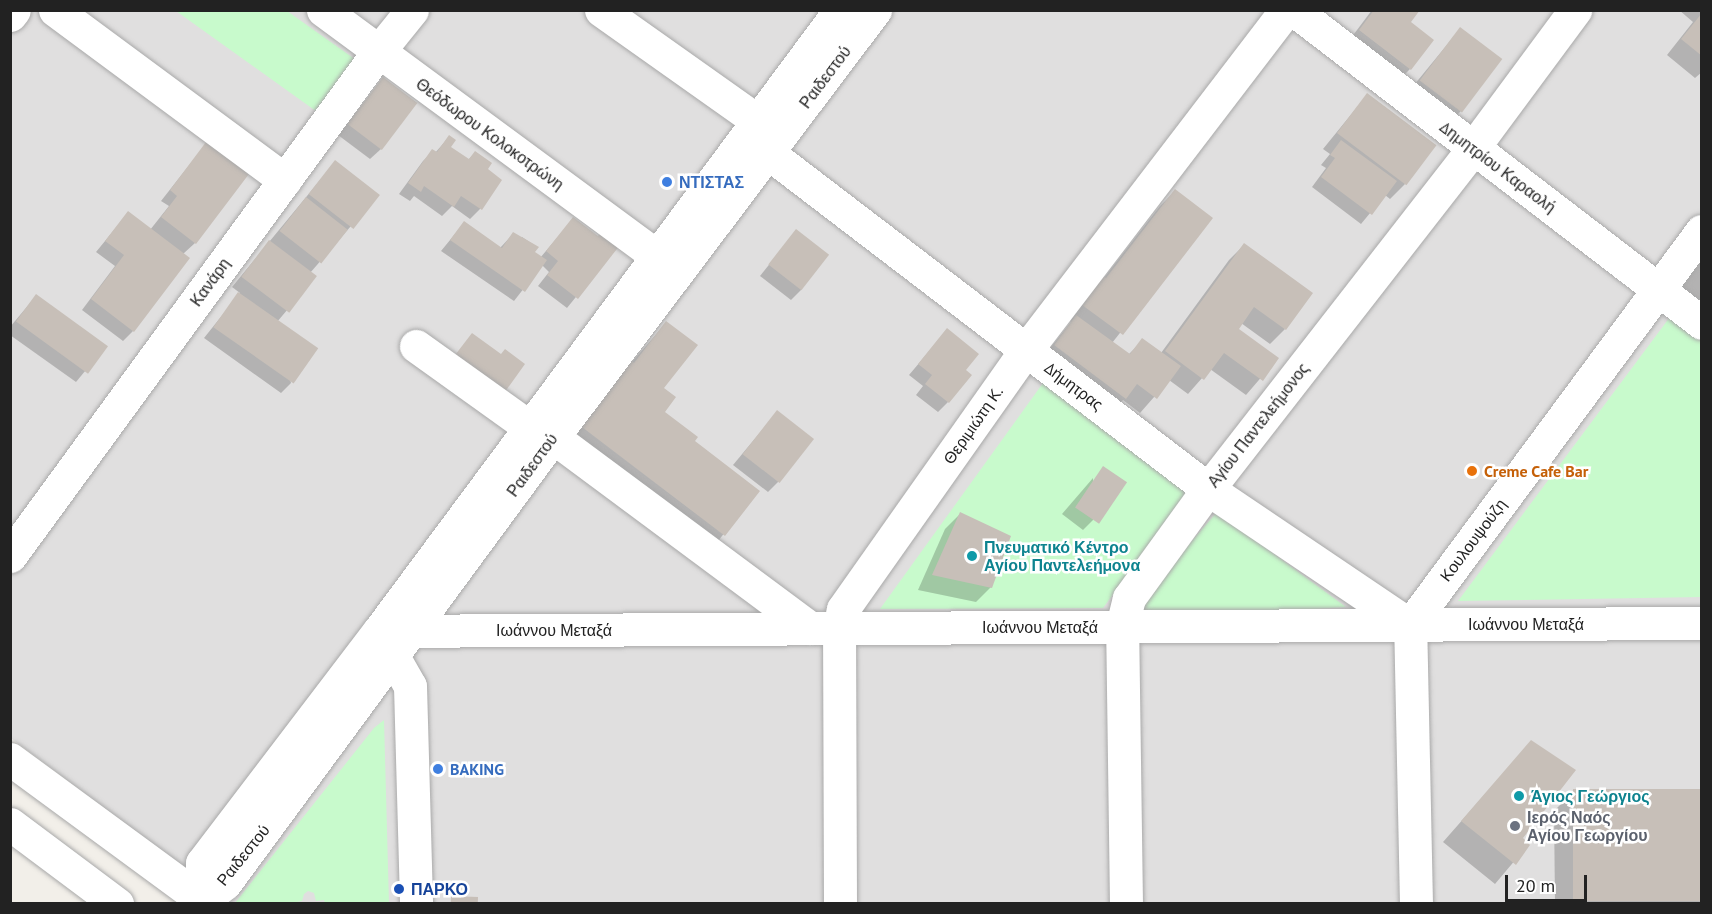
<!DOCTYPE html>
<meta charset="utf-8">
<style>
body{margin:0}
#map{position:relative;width:1712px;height:914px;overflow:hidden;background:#f2efe9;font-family:"PT Sans",sans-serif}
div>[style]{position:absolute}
.residential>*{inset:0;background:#e0dfdf}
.park>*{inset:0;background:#c8facc}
.shadow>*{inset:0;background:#0003}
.building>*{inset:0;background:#c7bfb8;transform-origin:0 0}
.roads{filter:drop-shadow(0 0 2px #a9a9a9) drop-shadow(0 0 2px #a9a9a9)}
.minor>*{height:33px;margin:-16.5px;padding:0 16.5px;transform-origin:16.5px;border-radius:16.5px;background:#fff}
.dots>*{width:16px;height:16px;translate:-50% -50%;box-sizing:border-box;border:3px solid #fff;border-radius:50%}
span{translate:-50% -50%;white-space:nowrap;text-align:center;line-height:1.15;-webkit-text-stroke:5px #fff;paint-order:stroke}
.street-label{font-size:16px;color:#222}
.shop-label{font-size:16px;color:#366cbe;font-weight:700}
.left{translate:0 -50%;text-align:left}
.food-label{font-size:16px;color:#c56008;font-weight:700}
.culture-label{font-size:16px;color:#0d838f;font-weight:700}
.worship-label{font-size:16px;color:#5b616d;font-weight:700}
.transit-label{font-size:16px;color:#164399;font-weight:700}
.frame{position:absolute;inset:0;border:12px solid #222;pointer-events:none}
.scale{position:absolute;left:1505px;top:875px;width:82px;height:27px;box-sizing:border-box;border:3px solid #222;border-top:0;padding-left:8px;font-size:18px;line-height:21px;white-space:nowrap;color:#222;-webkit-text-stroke:4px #fff;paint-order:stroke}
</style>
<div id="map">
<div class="residential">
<i style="clip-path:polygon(10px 11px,1701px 11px,1701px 903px,222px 903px,177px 863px,11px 738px)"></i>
</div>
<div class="park">
<i style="clip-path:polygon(176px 11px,287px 11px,359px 62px,320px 114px)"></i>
<i style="clip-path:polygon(1670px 317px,1701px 341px,1701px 597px,1458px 601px)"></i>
<i style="clip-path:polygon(1043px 383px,1191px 490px,1103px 608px,880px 609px)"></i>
<i style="clip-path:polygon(1217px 512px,1346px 607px,1141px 620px,1148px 591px)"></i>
<i style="clip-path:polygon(384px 720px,389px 903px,325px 903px,324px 900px,316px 901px,314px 893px,308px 891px,304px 894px,302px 901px,292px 903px,235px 903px,374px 728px)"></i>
</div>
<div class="shadow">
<i style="clip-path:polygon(1372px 10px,1418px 10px,1409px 23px,1410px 69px,1395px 84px,1345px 46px)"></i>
<i style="clip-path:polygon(1679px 10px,1702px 10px,1702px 72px,1695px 78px,1667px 55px,1693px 22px)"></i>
<i style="clip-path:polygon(1460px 29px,1500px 60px,1461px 111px,1446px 126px,1405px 96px)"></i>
<i style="clip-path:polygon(383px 79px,381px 149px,370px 159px,338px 135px)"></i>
<i style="clip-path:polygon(1367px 95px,1405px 184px,1390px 199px,1385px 195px,1361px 224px,1312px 187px,1326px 168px,1321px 165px,1330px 154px,1323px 149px)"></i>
<i style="clip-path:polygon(449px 137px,449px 147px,468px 160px,475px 153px,486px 170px,480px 209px,470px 219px,452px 206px,442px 216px,414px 196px,410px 201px,399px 194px,423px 161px,433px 151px,435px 153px)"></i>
<i style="clip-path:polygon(209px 140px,195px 243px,183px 254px,133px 331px,123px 341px,82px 310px,115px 266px,96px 252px,128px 213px,150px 230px,169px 206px,161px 201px)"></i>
<i style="clip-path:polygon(335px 162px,378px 195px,310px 273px,315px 277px,277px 322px,291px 383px,281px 393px,204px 338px,240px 293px,232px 287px)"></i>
<i style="clip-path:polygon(1175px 191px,1211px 218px,1112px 343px,1128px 355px,1143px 340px,1161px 353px,1229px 260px,1244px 245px,1285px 329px,1270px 344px,1241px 323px,1237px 329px,1277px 359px,1246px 395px,1210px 369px,1188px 394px,1169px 380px,1140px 413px,1123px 400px,1110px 413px,1040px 361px,1071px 322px,1065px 317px,1104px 278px,1160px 206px)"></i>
<i style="clip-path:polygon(573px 219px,598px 238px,618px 245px,567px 308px,538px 286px,549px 272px,542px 265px,514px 301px,441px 251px,464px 223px,500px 248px,513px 234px,520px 239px,522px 237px,537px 247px,533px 253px,540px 258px)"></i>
<i style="clip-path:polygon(796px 231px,801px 290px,791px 300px,760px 276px)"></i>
<i style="clip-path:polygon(1702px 253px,1702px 309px,1674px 289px)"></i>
<i style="clip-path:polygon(36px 296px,105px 347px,76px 382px,10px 335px,10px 327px)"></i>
<i style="clip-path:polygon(666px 323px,663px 412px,693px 441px,758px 491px,714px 546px,569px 434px)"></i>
<i style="clip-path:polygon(947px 330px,964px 370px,948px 402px,938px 412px,916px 395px,923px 386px,909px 375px)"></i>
<i style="clip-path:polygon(777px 412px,778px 482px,768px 492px,733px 465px)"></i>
<i style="clip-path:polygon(1093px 478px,1093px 520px,1083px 530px,1062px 514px)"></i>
<i style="clip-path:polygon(960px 514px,991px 587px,976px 602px,918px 590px,945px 529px)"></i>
<i style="clip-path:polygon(1531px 742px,1521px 838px,1528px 845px,1495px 884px,1443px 842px)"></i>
<i style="clip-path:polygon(1702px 790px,1700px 904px,1555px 904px,1554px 811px,1574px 791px)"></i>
</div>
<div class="building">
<i style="clip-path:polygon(1374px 10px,1420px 10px,1411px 22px,1434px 40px,1411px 70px,1359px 30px)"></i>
<i style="clip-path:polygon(1702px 13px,1702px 56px,1681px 39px)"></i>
<i style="left:1460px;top:27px;width:53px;height:67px;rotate:37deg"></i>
<i style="left:383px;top:77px;width:43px;height:59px;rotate:37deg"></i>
<i style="left:1367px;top:93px;width:87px;height:50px;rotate:37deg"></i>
<i style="clip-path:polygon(449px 135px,456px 140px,451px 147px,469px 159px,475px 151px,492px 163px,488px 169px,502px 180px,482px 210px,461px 196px,454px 207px,424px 186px,421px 192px,408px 183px,432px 149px,437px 152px)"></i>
<i style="clip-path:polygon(209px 138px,252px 170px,196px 244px,161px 217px,177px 196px,170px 190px)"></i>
<i style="clip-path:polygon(1341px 140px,1397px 181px,1372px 215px,1321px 177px,1335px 158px,1330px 155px)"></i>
<i style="left:335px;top:160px;width:57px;height:43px;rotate:38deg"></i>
<i style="clip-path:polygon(1175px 189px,1213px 218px,1123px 335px,1078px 302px,1100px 273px,1106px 278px)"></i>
<i style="left:306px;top:197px;width:53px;height:43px;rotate:38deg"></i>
<i style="clip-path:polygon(128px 211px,190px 258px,134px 332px,91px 299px,124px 255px,105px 241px)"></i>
<i style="clip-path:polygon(573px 217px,598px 236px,602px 231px,620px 245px,578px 299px,547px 275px,558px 261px,546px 251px)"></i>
<i style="clip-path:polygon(464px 221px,502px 248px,513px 232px,539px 247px,535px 252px,547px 260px,525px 292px,450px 240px)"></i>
<i style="left:796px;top:229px;width:42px;height:45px;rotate:38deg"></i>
<i style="left:269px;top:240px;width:60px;height:46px;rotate:37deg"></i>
<i style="clip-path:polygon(1244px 243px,1313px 293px,1286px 330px,1254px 307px,1239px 329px,1279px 358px,1263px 381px,1224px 353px,1204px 380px,1165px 351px)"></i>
<i style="left:238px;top:292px;width:98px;height:43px;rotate:35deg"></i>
<i style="left:36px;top:294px;width:89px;height:34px;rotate:36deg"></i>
<i style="clip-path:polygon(1076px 315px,1130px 354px,1142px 338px,1181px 366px,1157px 399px,1137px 384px,1126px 399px,1054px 345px)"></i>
<i style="clip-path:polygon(666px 321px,698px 345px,664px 388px,676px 397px,665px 412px,698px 437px,695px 441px,760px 491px,725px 536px,578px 424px,628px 359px,634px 363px)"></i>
<i style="clip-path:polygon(947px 328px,979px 354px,966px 370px,972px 375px,949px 403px,925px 384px,932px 375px,918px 364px)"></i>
<i style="clip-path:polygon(472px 333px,501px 354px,505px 349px,525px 364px,502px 396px,452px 359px)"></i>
<i style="left:777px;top:410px;width:47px;height:56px;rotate:38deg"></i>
<i style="left:1103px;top:466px;width:29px;height:50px;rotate:34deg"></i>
<i style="clip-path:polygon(960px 512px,1011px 536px,992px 588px,932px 575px)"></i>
<i style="clip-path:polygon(1531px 740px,1576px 770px,1523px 838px,1530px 845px,1516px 865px,1461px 821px)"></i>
<i style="left:1702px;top:789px;width:112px;height:129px;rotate:90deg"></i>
<i style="left:451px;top:896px;width:27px;height:8px;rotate:2deg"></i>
</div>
<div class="roads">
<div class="minor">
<i style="left:55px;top:10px;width:286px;rotate:36.5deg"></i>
<i style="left:323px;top:10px;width:415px;rotate:36.4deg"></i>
<i style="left:601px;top:10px;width:192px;rotate:35.3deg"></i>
<i style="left:1294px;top:10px;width:514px;rotate:37.49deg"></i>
<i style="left:10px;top:15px;width:6px;rotate:-51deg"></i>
<i style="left:750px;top:139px;width:576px;rotate:37.39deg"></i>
<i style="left:1208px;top:489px;width:244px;rotate:34deg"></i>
<i style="left:416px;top:346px;width:139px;rotate:35.6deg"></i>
<i style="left:553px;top:437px;width:320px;rotate:36.6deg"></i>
<i style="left:10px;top:556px;width:624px;rotate:-53.86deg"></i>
<i style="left:378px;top:52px;width:54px;rotate:-51deg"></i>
<i style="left:379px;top:631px;width:1323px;rotate:-0.35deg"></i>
<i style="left:382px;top:637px;width:56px;rotate:60.3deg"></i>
<i style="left:410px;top:686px;width:218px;rotate:88.4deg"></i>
<i style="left:10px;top:759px;width:238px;rotate:36.3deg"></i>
<i style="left:10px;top:824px;width:134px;rotate:36.8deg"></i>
<i style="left:202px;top:900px;width:37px;rotate:-90deg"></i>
<i style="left:202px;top:863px;width:292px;rotate:-52.7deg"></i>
<i style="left:379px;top:631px;width:773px;rotate:-53.41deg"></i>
<i style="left:199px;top:904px;width:33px;rotate:-39deg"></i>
<i style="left:225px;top:883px;width:554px;rotate:-53.67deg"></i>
<i style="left:553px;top:437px;width:535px;rotate:-52.98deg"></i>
<i style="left:840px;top:904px;width:276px;rotate:-90.2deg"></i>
<i style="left:839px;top:628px;width:19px;rotate:-78deg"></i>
<i style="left:843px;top:609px;width:317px;rotate:-54.8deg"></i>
<i style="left:1026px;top:350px;width:428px;rotate:-52.6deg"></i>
<i style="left:1126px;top:904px;width:278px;rotate:-90.8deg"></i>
<i style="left:1122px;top:626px;width:29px;rotate:-76deg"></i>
<i style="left:1129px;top:598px;width:135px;rotate:-54.1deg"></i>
<i style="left:1208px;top:489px;width:432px;rotate:-52.1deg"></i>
<i style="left:1473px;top:148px;width:172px;rotate:-53.5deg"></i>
<i style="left:1416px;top:904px;width:279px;rotate:-91.2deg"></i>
<i style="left:1410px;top:625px;width:490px;rotate:-53.5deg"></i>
</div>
</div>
<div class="dots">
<i style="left:667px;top:182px;background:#3f7fe0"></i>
<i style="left:1472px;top:471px;background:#e8710a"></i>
<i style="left:972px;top:556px;background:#0f9aa8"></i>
<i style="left:438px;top:769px;background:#3f7fe0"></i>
<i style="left:1519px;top:796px;background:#0f9aa8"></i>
<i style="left:1515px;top:826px;background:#6b7280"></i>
<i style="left:399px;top:889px;background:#1a4fb4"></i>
</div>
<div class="street-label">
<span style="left:825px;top:77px;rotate:-53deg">Ραιδεστού</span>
<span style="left:490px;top:134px;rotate:36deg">Θεόδωρου Κολοκοτρώνη</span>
<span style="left:1498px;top:167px;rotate:37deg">Δημητρίου Καραολή</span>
<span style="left:210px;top:282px;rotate:-54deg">Κανάρη</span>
<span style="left:1074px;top:386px;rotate:37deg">Δήμητρας</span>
<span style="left:973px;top:425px;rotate:-55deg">Θεριμιώτη Κ.</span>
<span style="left:1258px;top:425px;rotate:-52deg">Αγίου Παντελεήμονος</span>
<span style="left:532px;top:465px;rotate:-54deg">Ραιδεστού</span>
<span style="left:1473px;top:540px;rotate:-53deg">Κουλουψούζη</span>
<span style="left:1526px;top:624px">Ιωάννου Μεταξά</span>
<span style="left:1040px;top:627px">Ιωάννου Μεταξά</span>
<span style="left:554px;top:630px">Ιωάννου Μεταξά</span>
<span style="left:243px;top:855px;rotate:-51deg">Ραιδεστού</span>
</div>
<div class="shop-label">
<span class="left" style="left:679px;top:182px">ΝΤΙΣΤΑΣ</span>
<span class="left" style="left:450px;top:769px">BAKING</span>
</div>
<div class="food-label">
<span class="left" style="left:1484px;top:471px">Creme Cafe Bar</span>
</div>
<div class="culture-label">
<span class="left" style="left:984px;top:556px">Πνευματικό Κέντρο<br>Αγίου Παντελεήμονα</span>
<span class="left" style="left:1531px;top:796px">Άγιος Γεώργιος</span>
</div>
<div class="worship-label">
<span class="left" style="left:1527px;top:826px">Ιερός Ναός<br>Αγίου Γεωργίου</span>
</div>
<div class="transit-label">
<span class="left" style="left:411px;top:889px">ΠΑΡΚΟ</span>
</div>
<div class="frame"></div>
<div class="scale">20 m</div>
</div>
